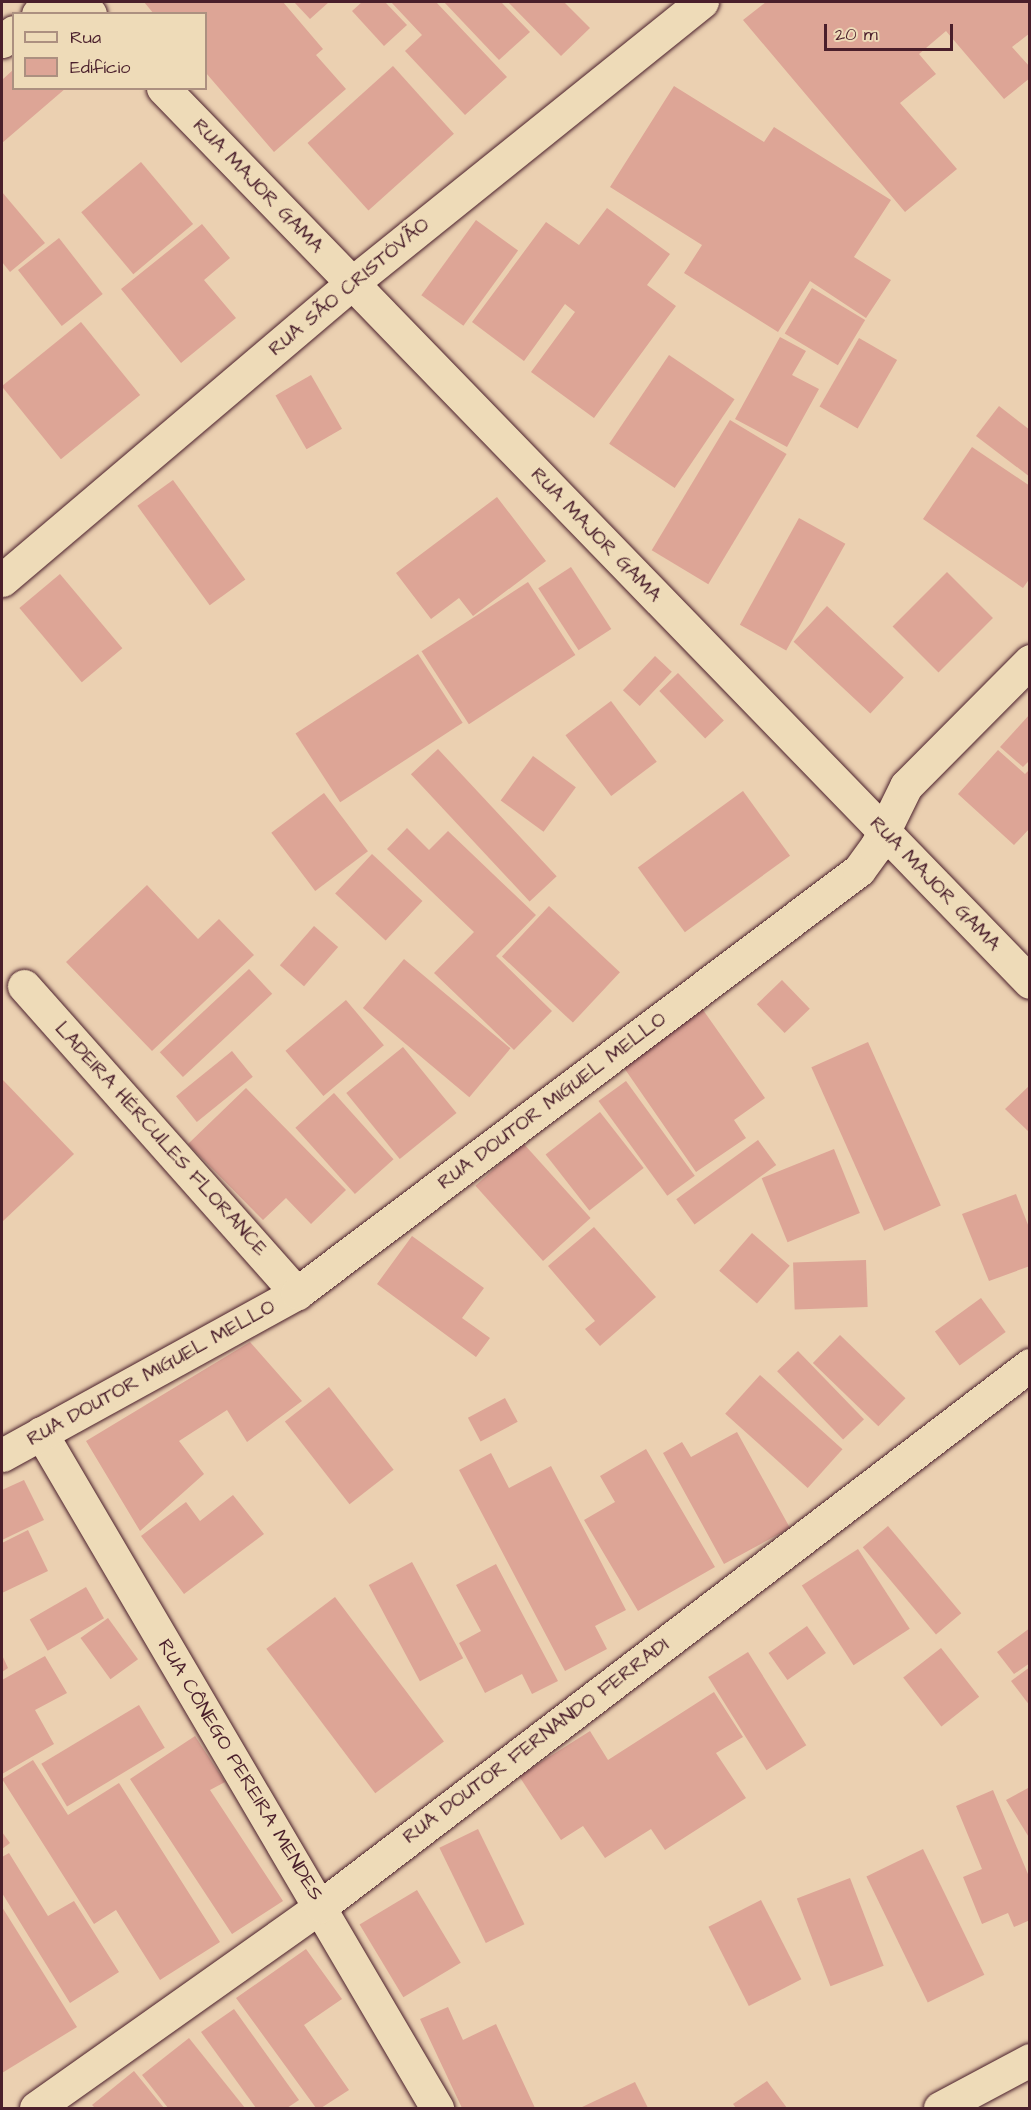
<!DOCTYPE html>
<meta charset="utf-8">
<style>
body{margin:0}
#map{position:relative;width:1031px;height:2110px;overflow:hidden;background:#ebd0b1;font-family:"Architects Daughter",sans-serif}
div>[style]{position:absolute}
.building>*{inset:0;background:#dda596;transform-origin:0 0}
.roads{filter:drop-shadow(0 0 2px #4a1f2b) drop-shadow(0 0 2px #4a1f2b)}
.minor>*{height:33px;margin:-16.5px;padding:0 16.5px;transform-origin:16.5px;border-radius:16.5px;background:#eedbb8}
.tertiary>*{height:33px;margin:-16.5px;padding:0 16.5px;transform-origin:16.5px;border-radius:16.5px;background:#eedbb8}
span{translate:-50% -50%;white-space:nowrap;text-align:center;line-height:1.15;-webkit-text-stroke:6px #eedbb8;paint-order:stroke}
.street-label{font-size:20px;color:#4a1f2b}
.frame{position:absolute;inset:0;border:3px solid #4a1f2b;pointer-events:none}
.legend{position:absolute;left:12px;top:12px;width:195px;height:78px;box-sizing:border-box;background:#eedbb8;border:2px solid #ac9080;margin:0;padding:8px 10px;list-style:none;font-size:18px;color:#4a1f2b}
.legend li{display:flex;align-items:center;gap:12px;height:30px}
.legend b{width:30px;border:2px solid #ac9080}
.scale{position:absolute;left:824px;top:24px;width:129px;height:27px;box-sizing:border-box;border:3px solid #4a1f2b;border-top:0;padding-left:8px;font-size:18px;line-height:21px;white-space:nowrap;color:#4a1f2b;-webkit-text-stroke:4px #eedbb8;paint-order:stroke}
</style>
<div id="map">
<div class="building">
<i style="clip-path:polygon(144px 2px,283px 2px,323px 49px,316px 55px,346px 89px,274px 152px,206px 73px,206px 14px,154px 14px)"></i>
<i style="clip-path:polygon(294px 2px,329px 2px,310px 19px)"></i>
<i style="clip-path:polygon(362px 2px,385px 2px,407px 25px,384px 46px,352px 11px)"></i>
<i style="clip-path:polygon(391px 2px,436px 2px,507px 77px,465px 115px,405px 51px,422px 35px)"></i>
<i style="clip-path:polygon(444px 2px,501px 2px,530px 32px,499px 60px)"></i>
<i style="clip-path:polygon(508px 2px,564px 2px,590px 28px,561px 56px)"></i>
<i style="clip-path:polygon(766px 2px,1030px 2px,1030px 33px,1012px 47px,1030px 67px,1030px 78px,1004px 99px,946px 31px,919px 54px,936px 74px,900px 103px,957px 169px,905px 212px,743px 20px)"></i>
<i style="left:393px;top:66px;width:91px;height:115px;rotate:48deg"></i>
<i style="clip-path:polygon(14px 69px,14px 88px,66px 88px,2px 143px,2px 80px)"></i>
<i style="clip-path:polygon(674px 86px,764px 142px,774px 127px,891px 200px,854px 257px,891px 280px,866px 318px,810px 281px,778px 332px,684px 273px,702px 245px,610px 187px)"></i>
<i style="left:141px;top:162px;width:81px;height:78px;rotate:50deg"></i>
<i style="clip-path:polygon(2px 192px,45px 243px,10px 272px,2px 262px)"></i>
<i style="clip-path:polygon(607px 208px,670px 254px,647px 285px,676px 306px,594px 418px,531px 372px,575px 312px,565px 304px,524px 361px,472px 322px,546px 222px,579px 245px)"></i>
<i style="left:476px;top:220px;width:52px;height:93px;rotate:36deg"></i>
<i style="clip-path:polygon(202px 224px,230px 258px,204px 280px,236px 318px,181px 363px,121px 289px)"></i>
<i style="left:59px;top:238px;width:71px;height:52px;rotate:52deg"></i>
<i style="left:812px;top:288px;width:62px;height:53px;rotate:31deg"></i>
<i style="left:81px;top:322px;width:94px;height:102px;rotate:51deg"></i>
<i style="clip-path:polygon(780px 337px,806px 351px,792px 375px,819px 389px,787px 447px,735px 419px)"></i>
<i style="left:859px;top:338px;width:44px;height:79px;rotate:30deg"></i>
<i style="left:669px;top:355px;width:79px;height:107px;rotate:34deg"></i>
<i style="left:311px;top:375px;width:62px;height:41px;rotate:60deg"></i>
<i style="clip-path:polygon(999px 406px,1030px 430px,1030px 477px,976px 436px)"></i>
<i style="left:730px;top:420px;width:66px;height:152px;rotate:31deg"></i>
<i style="clip-path:polygon(972px 447px,1030px 486px,1030px 578px,1023px 588px,923px 519px)"></i>
<i style="left:173px;top:480px;width:123px;height:44px;rotate:54deg"></i>
<i style="clip-path:polygon(497px 497px,546px 561px,473px 616px,459px 598px,431px 619px,396px 573px)"></i>
<i style="left:799px;top:518px;width:53px;height:122px;rotate:29deg"></i>
<i style="left:571px;top:567px;width:74px;height:39px;rotate:57deg"></i>
<i style="left:947px;top:572px;width:65px;height:77px;rotate:45deg"></i>
<i style="left:60px;top:574px;width:97px;height:53px;rotate:50deg"></i>
<i style="left:528px;top:582px;width:87px;height:127px;rotate:57deg"></i>
<i style="left:827px;top:606px;width:105px;height:49px;rotate:43deg"></i>
<i style="left:418px;top:654px;width:82px;height:146px;rotate:57deg"></i>
<i style="left:655px;top:656px;width:23px;height:47px;rotate:43deg"></i>
<i style="left:678px;top:673px;width:66px;height:26px;rotate:46deg"></i>
<i style="left:611px;top:701px;width:76px;height:57px;rotate:53deg"></i>
<i style="clip-path:polygon(1030px 714px,1030px 760px,1023px 767px,1000px 747px)"></i>
<i style="left:438px;top:749px;width:174px;height:37px;rotate:47deg"></i>
<i style="clip-path:polygon(998px 750px,1025px 774px,1030px 769px,1030px 828px,1014px 845px,958px 794px)"></i>
<i style="left:533px;top:756px;width:53px;height:55px;rotate:36deg"></i>
<i style="left:743px;top:791px;width:80px;height:130px;rotate:54deg"></i>
<i style="left:324px;top:793px;width:73px;height:66px;rotate:53deg"></i>
<i style="clip-path:polygon(407px 828px,429px 850px,448px 831px,536px 915px,496px 956px,552px 1011px,514px 1050px,434px 973px,474px 932px,387px 849px)"></i>
<i style="left:372px;top:854px;width:69px;height:54px;rotate:43deg"></i>
<i style="clip-path:polygon(147px 885px,198px 939px,219px 919px,254px 955px,152px 1051px,66px 962px)"></i>
<i style="left:549px;top:906px;width:97px;height:69px;rotate:43deg"></i>
<i style="left:314px;top:926px;width:32px;height:52px;rotate:41deg"></i>
<i style="left:404px;top:959px;width:139px;height:64px;rotate:40deg"></i>
<i style="left:249px;top:969px;width:34px;height:122px;rotate:47deg"></i>
<i style="left:782px;top:980px;width:40px;height:35px;rotate:46deg"></i>
<i style="left:346px;top:1000px;width:59px;height:79px;rotate:50deg"></i>
<i style="clip-path:polygon(701px 1007px,765px 1098px,734px 1120px,746px 1138px,696px 1172px,620px 1062px)"></i>
<i style="left:868px;top:1042px;width:179px;height:62px;rotate:66deg"></i>
<i style="left:403px;top:1047px;width:85px;height:73px;rotate:51deg"></i>
<i style="left:232px;top:1051px;width:33px;height:72px;rotate:51deg"></i>
<i style="clip-path:polygon(2px 1079px,74px 1154px,2px 1222px)"></i>
<i style="left:626px;top:1081px;width:117px;height:34px;rotate:54deg"></i>
<i style="clip-path:polygon(1030px 1085px,1030px 1133px,1005px 1109px)"></i>
<i style="clip-path:polygon(246px 1088px,346px 1190px,311px 1224px,286px 1198px,263px 1220px,188px 1144px)"></i>
<i style="left:334px;top:1093px;width:89px;height:52px;rotate:48deg"></i>
<i style="left:600px;top:1112px;width:71px;height:69px;rotate:52deg"></i>
<i style="left:758px;top:1140px;width:31px;height:101px;rotate:54deg"></i>
<i style="left:523px;top:1143px;width:101px;height:64px;rotate:48deg"></i>
<i style="left:834px;top:1149px;width:69px;height:78px;rotate:68deg"></i>
<i style="clip-path:polygon(1016px 1194px,1030px 1230px,1030px 1266px,989px 1281px,962px 1214px)"></i>
<i style="clip-path:polygon(594px 1227px,656px 1297px,600px 1346px,585px 1329px,595px 1321px,548px 1266px)"></i>
<i style="left:752px;top:1233px;width:50px;height:50px;rotate:41deg"></i>
<i style="clip-path:polygon(412px 1236px,484px 1288px,462px 1318px,490px 1338px,476px 1357px,377px 1284px)"></i>
<i style="left:866px;top:1260px;width:47px;height:73px;rotate:88deg"></i>
<i style="left:981px;top:1298px;width:42px;height:57px;rotate:54deg"></i>
<i style="left:840px;top:1335px;width:91px;height:39px;rotate:44deg"></i>
<i style="clip-path:polygon(250px 1342px,302px 1401px,247px 1442px,227px 1410px,179px 1441px,204px 1474px,140px 1531px,86px 1441px)"></i>
<i style="left:798px;top:1351px;width:95px;height:29px;rotate:46deg"></i>
<i style="left:760px;top:1375px;width:111px;height:52px;rotate:42deg"></i>
<i style="left:329px;top:1387px;width:105px;height:56px;rotate:52deg"></i>
<i style="left:505px;top:1398px;width:27px;height:42px;rotate:62deg"></i>
<i style="clip-path:polygon(737px 1432px,790px 1528px,724px 1564px,663px 1453px,682px 1442px,691px 1457px)"></i>
<i style="clip-path:polygon(646px 1449px,715px 1567px,638px 1611px,584px 1520px,615px 1502px,600px 1476px)"></i>
<i style="clip-path:polygon(491px 1453px,509px 1488px,551px 1466px,626px 1610px,595px 1626px,607px 1649px,565px 1671px,459px 1470px)"></i>
<i style="clip-path:polygon(24px 1480px,44px 1520px,2px 1540px,2px 1490px)"></i>
<i style="clip-path:polygon(233px 1495px,264px 1534px,184px 1594px,141px 1536px,186px 1502px,200px 1521px)"></i>
<i style="left:888px;top:1526px;width:114px;height:33px;rotate:50deg"></i>
<i style="clip-path:polygon(28px 1530px,48px 1571px,2px 1593px,2px 1543px)"></i>
<i style="left:858px;top:1549px;width:95px;height:67px;rotate:57deg"></i>
<i style="left:412px;top:1562px;width:109px;height:49px;rotate:62deg"></i>
<i style="clip-path:polygon(496px 1564px,558px 1681px,532px 1694px,522px 1674px,485px 1693px,459px 1643px,481px 1631px,456px 1585px)"></i>
<i style="left:86px;top:1587px;width:36px;height:65px;rotate:60deg"></i>
<i style="left:335px;top:1597px;width:181px;height:86px;rotate:53deg"></i>
<i style="left:108px;top:1618px;width:51px;height:34px;rotate:54deg"></i>
<i style="left:807px;top:1626px;width:33px;height:47px;rotate:55deg"></i>
<i style="clip-path:polygon(1030px 1628px,1030px 1663px,1014px 1674px,997px 1652px)"></i>
<i style="left:941px;top:1648px;width:62px;height:48px;rotate:52deg"></i>
<i style="left:748px;top:1652px;width:110px;height:47px;rotate:58deg"></i>
<i style="clip-path:polygon(2px 1655px,8px 1668px,2px 1672px)"></i>
<i style="clip-path:polygon(45px 1656px,67px 1693px,35px 1710px,54px 1744px,2px 1774px,2px 1680px)"></i>
<i style="clip-path:polygon(1030px 1667px,1030px 1706px,1011px 1681px)"></i>
<i style="clip-path:polygon(714px 1692px,743px 1737px,716px 1753px,746px 1798px,665px 1850px,651px 1829px,605px 1858px,583px 1826px,561px 1840px,519px 1776px,590px 1731px,608px 1760px)"></i>
<i style="left:139px;top:1705px;width:50px;height:114px;rotate:59deg"></i>
<i style="clip-path:polygon(195px 1736px,225px 1782px,210px 1790px,283px 1901px,232px 1934px,130px 1779px)"></i>
<i style="clip-path:polygon(33px 1760px,68px 1815px,119px 1783px,220px 1942px,160px 1980px,116px 1910px,94px 1924px,2px 1779px)"></i>
<i style="clip-path:polygon(1030px 1787px,1030px 1839px,1006px 1800px)"></i>
<i style="clip-path:polygon(993px 1790px,1030px 1879px,1030px 1920px,1014px 1927px,1008px 1913px,982px 1924px,963px 1877px,982px 1869px,956px 1806px)"></i>
<i style="left:478px;top:1829px;width:106px;height:43px;rotate:64deg"></i>
<i style="clip-path:polygon(2px 1832px,10px 1843px,2px 1849px)"></i>
<i style="left:923px;top:1849px;width:140px;height:63px;rotate:64deg"></i>
<i style="clip-path:polygon(9px 1853px,48px 1916px,74px 1901px,119px 1972px,70px 2003px,2px 1893px,2px 1857px)"></i>
<i style="left:850px;top:1878px;width:94px;height:57px;rotate:69deg"></i>
<i style="left:417px;top:1890px;width:85px;height:67px;rotate:59deg"></i>
<i style="left:761px;top:1900px;width:89px;height:59px;rotate:63deg"></i>
<i style="clip-path:polygon(2px 1907px,77px 2027px,2px 2073px)"></i>
<i style="clip-path:polygon(306px 1949px,342px 1999px,304px 2025px,349px 2090px,321px 2108px,316px 2108px,236px 1998px)"></i>
<i style="clip-path:polygon(448px 2007px,463px 2040px,496px 2024px,535px 2108px,462px 2108px,420px 2019px)"></i>
<i style="clip-path:polygon(234px 2009px,299px 2100px,287px 2108px,256px 2108px,201px 2032px)"></i>
<i style="clip-path:polygon(189px 2038px,245px 2108px,168px 2108px,142px 2075px)"></i>
<i style="clip-path:polygon(134px 2071px,164px 2108px,95px 2108px,92px 2105px)"></i>
<i style="clip-path:polygon(767px 2081px,787px 2108px,736px 2108px,733px 2104px)"></i>
<i style="clip-path:polygon(635px 2082px,648px 2108px,580px 2108px)"></i>
</div>
<div class="roads">
<div class="minor">
<i style="left:38px;top:14px;width:20px;rotate:-37deg"></i>
<i style="left:2px;top:41px;width:15px;rotate:-37deg"></i>
<i style="left:2px;top:580px;width:459px;rotate:-40.3deg"></i>
<i style="left:352px;top:283px;width:449px;rotate:-38.8deg"></i>
<i style="left:24px;top:986px;width:411px;rotate:48.4deg"></i>
<i style="left:41px;top:1433px;width:783px;rotate:59.6deg"></i>
<i style="left:2px;top:1455px;width:337px;rotate:-28.8deg"></i>
<i style="left:297px;top:1293px;width:703px;rotate:-36.97deg"></i>
<i style="left:859px;top:870px;width:29px;rotate:-54deg"></i>
<i style="left:876px;top:847px;width:68px;rotate:-63.8deg"></i>
<i style="left:906px;top:786px;width:176px;rotate:-45.2deg"></i>
<i style="left:36px;top:2108px;width:349px;rotate:-35.3deg"></i>
<i style="left:321px;top:1906px;width:892px;rotate:-37.35deg"></i>
<i style="left:940px;top:2108px;width:102px;rotate:-28.1deg"></i>
</div>
<div class="tertiary">
<i style="left:78px;top:2px;width:17px;rotate:45deg"></i>
<i style="left:163px;top:88px;width:1245px;rotate:45.88deg"></i>
</div>
</div>
<div class="street-label">
<span style="left:258px;top:186px;rotate:46deg">RUA MAJOR GAMA</span>
<span style="left:349px;top:287px;rotate:-40deg">RUA SÃO CRISTÓVÃO</span>
<span style="left:596px;top:535px;rotate:46deg">RUA MAJOR GAMA</span>
<span style="left:935px;top:884px;rotate:46deg">RUA MAJOR GAMA</span>
<span style="left:552px;top:1101px;rotate:-37deg">RUA DOUTOR MIGUEL MELLO</span>
<span style="left:161px;top:1139px;rotate:48deg">LADEIRA HÉRCULES FLORANCE</span>
<span style="left:151px;top:1373px;rotate:-29deg">RUA DOUTOR MIGUEL MELLO</span>
<span style="left:536px;top:1741px;rotate:-37deg">RUA DOUTOR FERNANDO FERRADI</span>
<span style="left:240px;top:1770px;rotate:59deg">RUA CÔNEGO PEREIRA MENDES</span>
</div>
<div class="frame"></div>
<ul class="legend">
<li><b style="height:8px;background:#eedbb8"></b>Rua</li>
<li><b style="height:16px;background:#dda596"></b>Edifício</li>
</ul>
<div class="scale">20 m</div>
</div>
